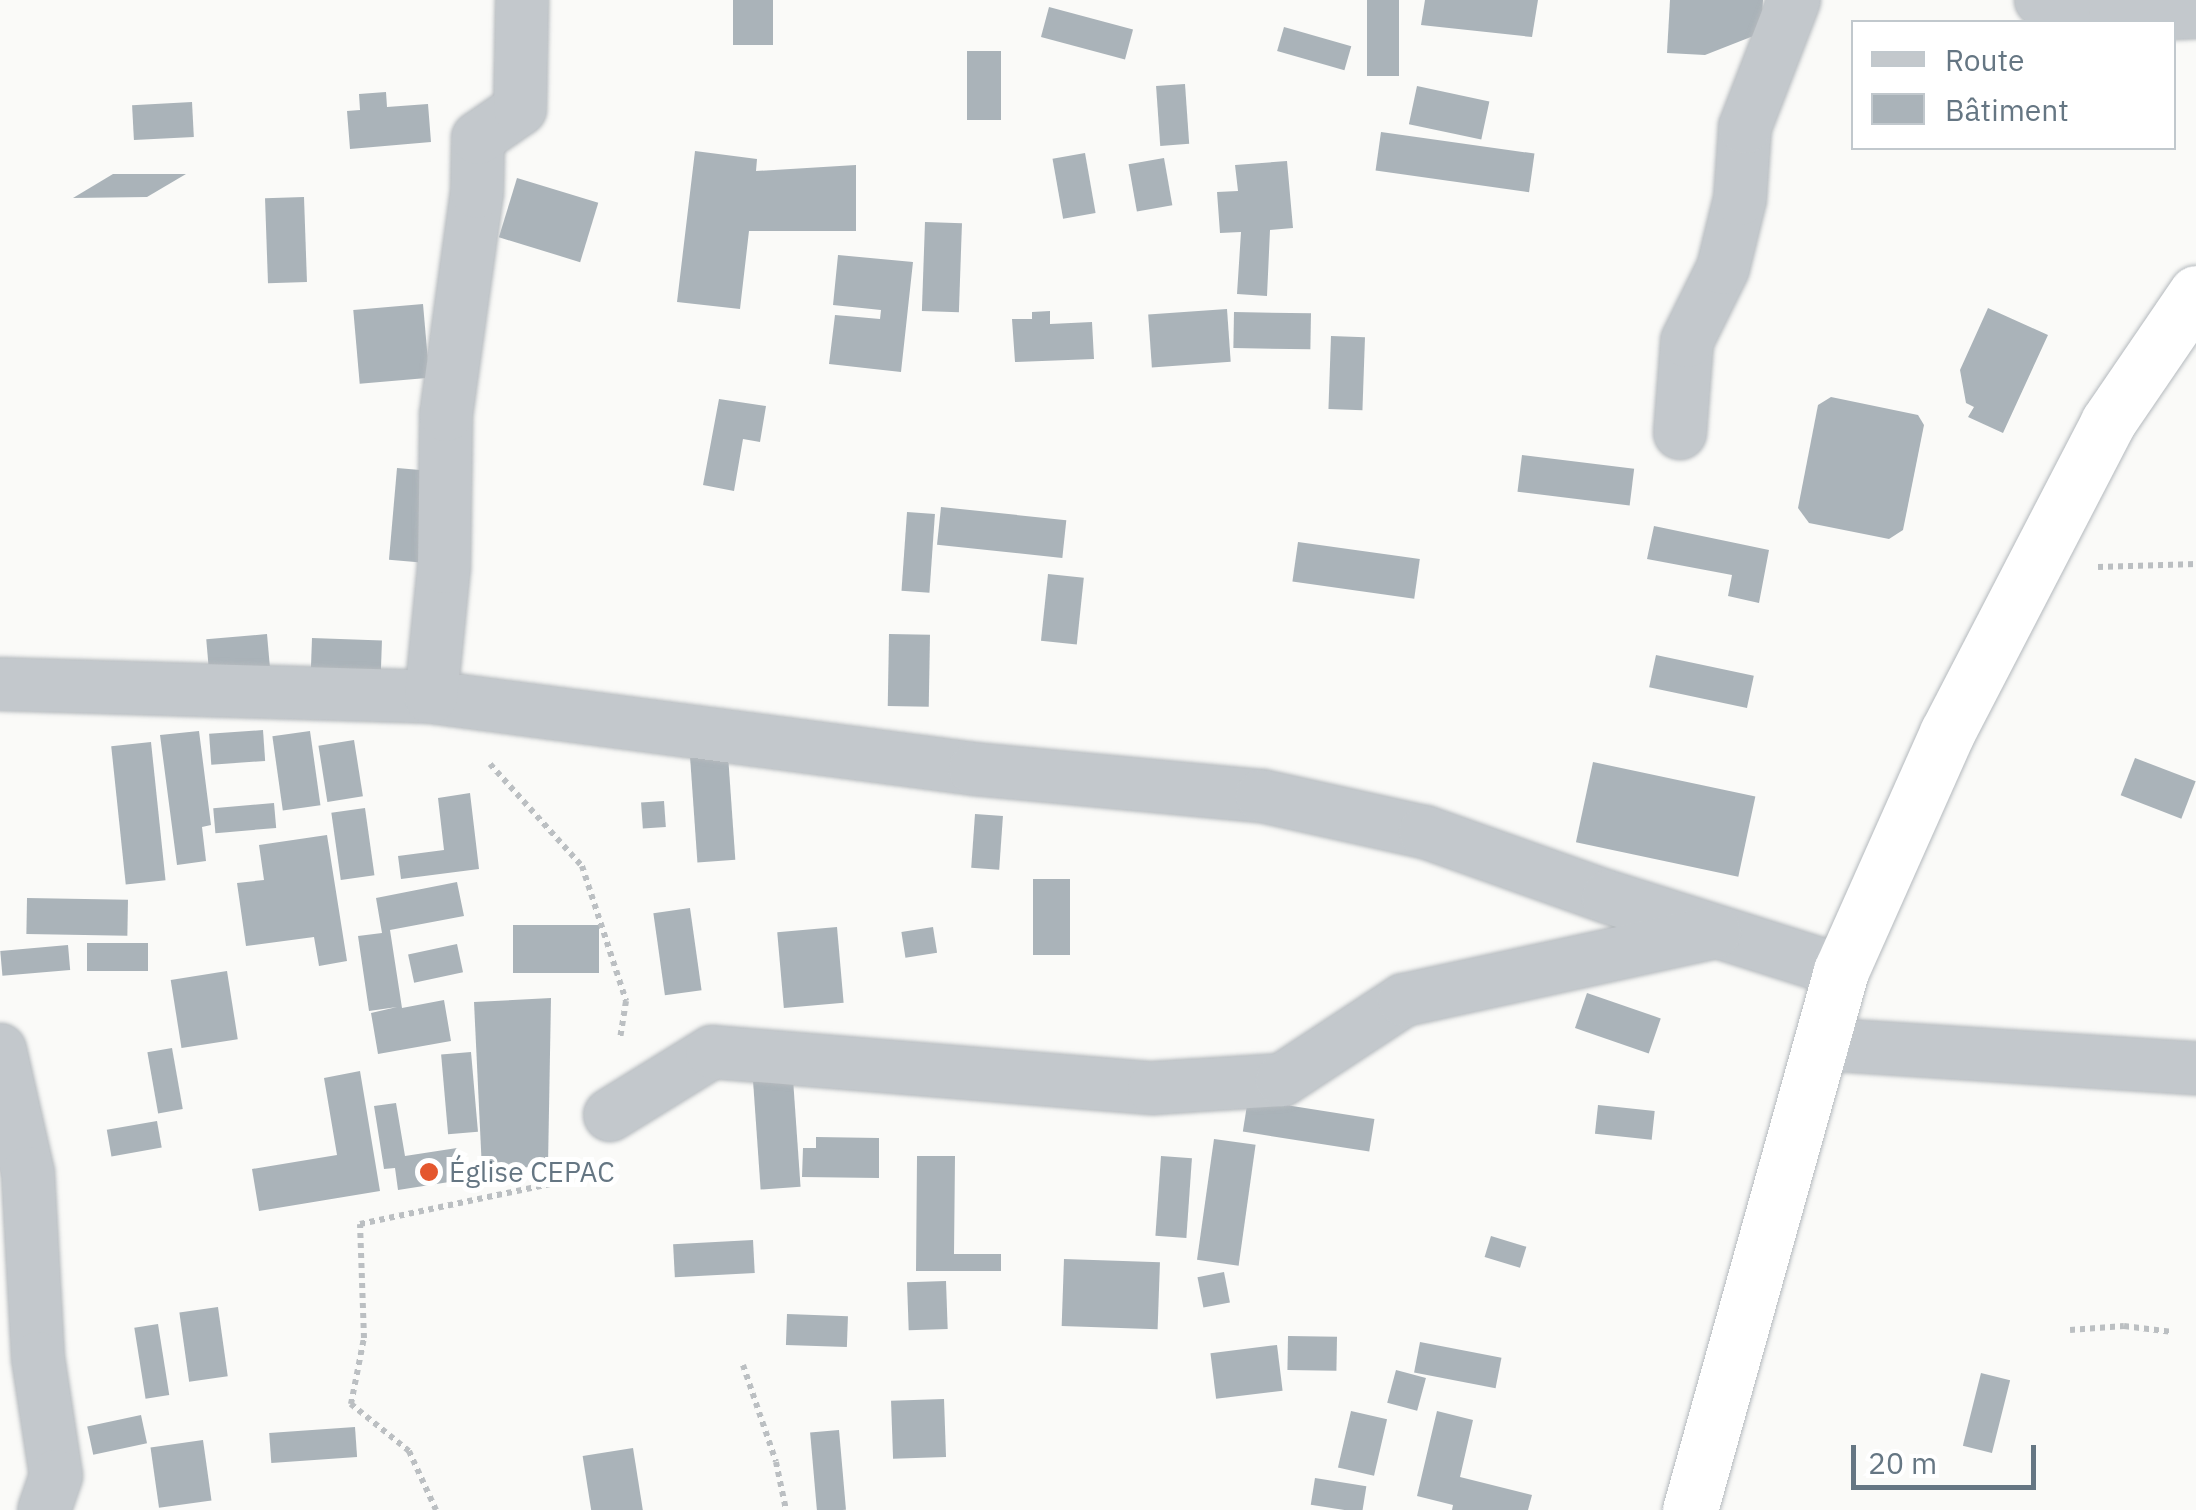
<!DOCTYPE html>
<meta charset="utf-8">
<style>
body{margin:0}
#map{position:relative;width:2196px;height:1510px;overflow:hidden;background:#fafaf8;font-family:"IBM Plex Sans",sans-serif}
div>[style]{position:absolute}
.building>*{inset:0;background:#aab3b9;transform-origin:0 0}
.path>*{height:6px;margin-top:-3px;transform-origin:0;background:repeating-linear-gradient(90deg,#bbbfc2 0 5px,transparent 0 10px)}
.roads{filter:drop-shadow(0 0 2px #b4b9bd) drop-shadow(0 0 2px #b4b9bd)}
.minor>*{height:52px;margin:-26px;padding:0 26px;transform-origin:26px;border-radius:26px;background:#c3c8cc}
.trunk>*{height:55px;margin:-27.5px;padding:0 27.5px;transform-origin:27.5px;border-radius:27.5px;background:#fff}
.dots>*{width:28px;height:28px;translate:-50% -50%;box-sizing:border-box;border:5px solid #fff;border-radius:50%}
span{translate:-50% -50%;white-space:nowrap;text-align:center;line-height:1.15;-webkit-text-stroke:10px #fff;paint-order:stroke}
.poi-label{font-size:28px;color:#657683}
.left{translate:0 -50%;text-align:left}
.legend{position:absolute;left:1851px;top:20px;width:325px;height:130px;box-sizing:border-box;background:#fff;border:2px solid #c1c8cd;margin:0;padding:12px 18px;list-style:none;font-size:30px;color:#657683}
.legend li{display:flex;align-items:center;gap:20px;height:50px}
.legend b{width:50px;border:2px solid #c1c8cd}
.scale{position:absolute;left:1851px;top:1445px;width:185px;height:45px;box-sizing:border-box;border:5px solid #657683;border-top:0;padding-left:12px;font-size:30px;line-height:35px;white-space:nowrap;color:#657683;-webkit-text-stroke:8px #fff;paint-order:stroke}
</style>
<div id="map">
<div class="building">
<i style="left:733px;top:0;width:40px;height:45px"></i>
<i style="left:1367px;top:0;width:32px;height:76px"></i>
<i style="clip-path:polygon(1425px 0,1538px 0,1532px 37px,1421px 25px)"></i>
<i style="clip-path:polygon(1670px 0,1763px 0,1761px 33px,1705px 55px,1667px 53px)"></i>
<i style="left:1049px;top:7px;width:87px;height:31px;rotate:15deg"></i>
<i style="left:1284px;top:27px;width:70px;height:25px;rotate:16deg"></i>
<i style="left:967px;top:51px;width:34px;height:69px"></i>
<i style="left:1185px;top:84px;width:60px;height:29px;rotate:86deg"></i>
<i style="left:1417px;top:86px;width:74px;height:39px;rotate:12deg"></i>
<i style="clip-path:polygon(386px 92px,387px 107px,428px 104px,431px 142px,350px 149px,347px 111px,360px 110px,359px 94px)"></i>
<i style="left:192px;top:102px;width:35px;height:60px;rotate:87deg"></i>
<i style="left:1381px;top:132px;width:155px;height:39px;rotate:8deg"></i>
<i style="clip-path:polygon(695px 151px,757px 159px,756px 171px,856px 165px,856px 231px,749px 231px,740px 309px,677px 302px)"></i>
<i style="left:1085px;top:153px;width:61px;height:33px;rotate:80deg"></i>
<i style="left:1164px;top:158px;width:48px;height:36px;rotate:80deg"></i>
<i style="clip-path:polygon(1287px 161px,1293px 228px,1270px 230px,1267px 296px,1237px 294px,1241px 232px,1220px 233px,1217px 192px,1238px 191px,1235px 165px)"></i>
<i style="clip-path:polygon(113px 174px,186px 174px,147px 197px,73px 198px)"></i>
<i style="left:517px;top:178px;width:85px;height:62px;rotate:17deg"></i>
<i style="left:304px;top:197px;width:85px;height:39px;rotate:88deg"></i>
<i style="left:925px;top:222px;width:37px;height:89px;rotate:2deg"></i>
<i style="clip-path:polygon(838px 255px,913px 262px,901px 372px,829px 364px,835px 315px,880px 319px,881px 310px,833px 305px)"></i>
<i style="left:423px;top:304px;width:74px;height:70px;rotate:85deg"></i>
<i style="clip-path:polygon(1988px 308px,2048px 335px,2003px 433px,1968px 417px,1974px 407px,1966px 403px,1960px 370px)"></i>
<i style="left:1227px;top:309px;width:53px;height:79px;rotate:86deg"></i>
<i style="clip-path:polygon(1050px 311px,1050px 324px,1092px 322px,1094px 359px,1015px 362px,1012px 319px,1032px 319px,1032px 312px)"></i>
<i style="left:1234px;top:312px;width:77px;height:36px;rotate:1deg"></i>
<i style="left:1331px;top:336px;width:34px;height:73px;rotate:2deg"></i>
<i style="clip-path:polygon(1831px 397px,1918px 415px,1924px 425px,1903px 530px,1889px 539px,1809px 523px,1798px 508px,1818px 405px)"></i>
<i style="clip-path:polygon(719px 399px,766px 406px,760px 442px,743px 439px,734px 491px,703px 485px)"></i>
<i style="left:1522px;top:455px;width:113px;height:37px;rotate:7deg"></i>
<i style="left:397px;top:468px;width:38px;height:92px;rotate:5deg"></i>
<i style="left:941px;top:507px;width:126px;height:38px;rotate:6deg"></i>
<i style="left:907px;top:512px;width:28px;height:79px;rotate:4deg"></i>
<i style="clip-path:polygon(1654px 526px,1769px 550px,1759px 603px,1728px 596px,1732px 575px,1647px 559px)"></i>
<i style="left:1298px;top:542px;width:123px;height:40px;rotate:8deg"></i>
<i style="left:1048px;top:574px;width:36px;height:67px;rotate:6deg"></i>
<i style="left:267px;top:634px;width:38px;height:61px;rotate:85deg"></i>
<i style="left:889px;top:634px;width:41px;height:72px;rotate:1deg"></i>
<i style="left:312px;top:638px;width:70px;height:33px;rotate:2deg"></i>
<i style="left:1656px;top:655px;width:100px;height:33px;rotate:12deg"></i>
<i style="left:263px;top:730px;width:31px;height:54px;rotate:86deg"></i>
<i style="clip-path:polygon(199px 731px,211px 825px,202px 827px,206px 861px,177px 865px,160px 735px)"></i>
<i style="left:310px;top:731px;width:75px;height:38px;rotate:82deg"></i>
<i style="left:354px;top:740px;width:57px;height:36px;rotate:81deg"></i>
<i style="left:151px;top:742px;width:139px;height:40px;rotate:84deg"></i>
<i style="left:728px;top:755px;width:105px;height:38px;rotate:86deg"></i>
<i style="left:2135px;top:758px;width:65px;height:40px;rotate:21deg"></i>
<i style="left:1593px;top:762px;width:166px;height:82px;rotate:12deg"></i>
<i style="clip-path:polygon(470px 793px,479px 869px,401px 879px,398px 856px,444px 850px,438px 798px)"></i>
<i style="left:664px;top:801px;width:26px;height:23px;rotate:86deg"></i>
<i style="left:274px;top:803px;width:25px;height:61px;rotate:85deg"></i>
<i style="left:365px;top:808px;width:68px;height:34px;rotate:82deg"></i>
<i style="left:975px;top:814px;width:28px;height:54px;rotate:4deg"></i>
<i style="clip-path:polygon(327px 835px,347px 961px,319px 966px,314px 937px,246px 946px,237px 883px,264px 880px,259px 845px)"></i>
<i style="left:1033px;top:879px;width:37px;height:76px"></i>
<i style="clip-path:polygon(457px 882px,464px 916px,390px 930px,402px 1008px,444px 1000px,451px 1041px,378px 1054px,371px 1013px,397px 1007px,369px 1011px,358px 936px,382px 933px,376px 898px)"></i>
<i style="left:27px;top:898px;width:101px;height:36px;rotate:1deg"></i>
<i style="left:690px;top:908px;width:83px;height:37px;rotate:82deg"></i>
<i style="left:599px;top:925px;width:48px;height:86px;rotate:90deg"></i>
<i style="left:837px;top:927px;width:76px;height:60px;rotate:85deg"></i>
<i style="left:933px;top:927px;width:26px;height:32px;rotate:81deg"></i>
<i style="left:148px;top:943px;width:28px;height:61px;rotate:90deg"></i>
<i style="left:457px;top:944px;width:29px;height:50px;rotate:78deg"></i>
<i style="left:68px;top:945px;width:25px;height:68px;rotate:85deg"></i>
<i style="left:227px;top:971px;width:69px;height:57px;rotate:81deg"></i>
<i style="left:1587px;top:993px;width:78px;height:37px;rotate:19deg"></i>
<i style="clip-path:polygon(551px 998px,548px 1166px,482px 1170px,474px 1002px)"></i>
<i style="left:172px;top:1048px;width:62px;height:25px;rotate:80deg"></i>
<i style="left:471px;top:1052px;width:80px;height:30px;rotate:85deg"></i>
<i style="clip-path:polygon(360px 1071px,380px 1191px,259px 1211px,252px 1169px,337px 1155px,324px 1078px)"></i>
<i style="left:793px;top:1079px;width:108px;height:40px;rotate:86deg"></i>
<i style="left:1248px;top:1099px;width:128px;height:33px;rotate:9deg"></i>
<i style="clip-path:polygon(396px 1103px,405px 1156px,457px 1148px,462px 1180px,398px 1190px,395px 1168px,384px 1169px,374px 1106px)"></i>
<i style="left:1598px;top:1105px;width:57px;height:29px;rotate:6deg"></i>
<i style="left:157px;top:1121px;width:27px;height:51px;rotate:80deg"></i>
<i style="clip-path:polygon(816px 1137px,879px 1138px,879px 1178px,802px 1177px,803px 1148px,816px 1148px)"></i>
<i style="left:1214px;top:1139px;width:42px;height:122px;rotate:8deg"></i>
<i style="clip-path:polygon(917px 1156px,955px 1156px,954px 1254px,1001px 1254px,1001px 1271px,916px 1271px)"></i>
<i style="left:1161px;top:1156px;width:31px;height:80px;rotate:4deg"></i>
<i style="left:1491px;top:1236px;width:37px;height:22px;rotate:17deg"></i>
<i style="left:753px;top:1240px;width:33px;height:80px;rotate:87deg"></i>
<i style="left:1064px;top:1259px;width:96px;height:67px;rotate:2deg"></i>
<i style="left:1224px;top:1272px;width:31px;height:27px;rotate:79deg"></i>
<i style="left:946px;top:1281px;width:48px;height:39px;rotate:88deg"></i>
<i style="left:218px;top:1307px;width:70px;height:39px;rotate:82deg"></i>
<i style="left:787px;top:1314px;width:61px;height:31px;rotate:2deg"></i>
<i style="left:158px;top:1324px;width:72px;height:24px;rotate:81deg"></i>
<i style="left:1288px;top:1336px;width:49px;height:34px;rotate:1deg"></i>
<i style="left:1420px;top:1342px;width:83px;height:31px;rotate:11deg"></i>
<i style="left:1277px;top:1345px;width:46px;height:67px;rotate:83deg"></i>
<i style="left:1396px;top:1370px;width:31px;height:34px;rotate:15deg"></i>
<i style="left:1981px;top:1373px;width:30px;height:75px;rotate:14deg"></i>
<i style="left:944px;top:1399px;width:58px;height:53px;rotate:88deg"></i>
<i style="left:1351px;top:1411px;width:37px;height:58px;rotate:13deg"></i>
<i style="clip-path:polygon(1437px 1411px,1473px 1420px,1460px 1477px,1532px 1495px,1528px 1510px,1452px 1510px,1453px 1505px,1417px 1496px)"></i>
<i style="left:141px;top:1415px;width:29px;height:55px;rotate:78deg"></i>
<i style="left:355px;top:1427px;width:30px;height:86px;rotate:86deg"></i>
<i style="left:839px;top:1430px;width:80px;height:29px;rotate:85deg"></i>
<i style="left:203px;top:1440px;width:61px;height:53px;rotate:82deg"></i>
<i style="left:633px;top:1448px;width:63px;height:51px;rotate:81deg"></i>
<i style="left:1315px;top:1478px;width:52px;height:27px;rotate:9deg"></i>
</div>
<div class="path">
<i style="left:2098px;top:567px;width:98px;rotate:-1.8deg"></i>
<i style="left:490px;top:764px;width:137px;rotate:48deg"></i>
<i style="left:582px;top:866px;width:142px;rotate:71.9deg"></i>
<i style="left:626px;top:1001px;width:38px;rotate:99deg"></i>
<i style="left:2070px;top:1330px;width:54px;rotate:-4.2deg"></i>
<i style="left:2124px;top:1326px;width:49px;rotate:7deg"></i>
<i style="left:743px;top:1365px;width:102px;rotate:71.2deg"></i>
<i style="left:776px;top:1462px;width:49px;rotate:78.2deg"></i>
<i style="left:436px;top:1510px;width:65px;rotate:-114.6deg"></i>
<i style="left:409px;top:1451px;width:75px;rotate:-141deg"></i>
<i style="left:351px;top:1404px;width:67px;rotate:-78.9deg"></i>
<i style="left:364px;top:1338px;width:114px;rotate:-92deg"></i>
<i style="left:360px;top:1224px;width:199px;rotate:-11.9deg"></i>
<i style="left:555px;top:1183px;width:33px;rotate:-25deg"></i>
</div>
<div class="roads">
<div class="minor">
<i style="left:2041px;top:0;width:76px;rotate:12.2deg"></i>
<i style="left:2115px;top:16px;width:81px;rotate:-2.8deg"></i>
<i style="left:1680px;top:433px;width:92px;rotate:-85.6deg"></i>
<i style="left:1687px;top:341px;width:81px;rotate:-63.7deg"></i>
<i style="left:1723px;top:268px;width:71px;rotate:-76.2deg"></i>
<i style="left:1740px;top:199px;width:72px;rotate:-86deg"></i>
<i style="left:1745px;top:127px;width:136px;rotate:-68.9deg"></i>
<i style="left:0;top:684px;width:431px;rotate:1.7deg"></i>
<i style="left:431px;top:697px;width:549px;rotate:7.54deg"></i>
<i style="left:975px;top:769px;width:288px;rotate:5.4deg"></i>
<i style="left:1262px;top:796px;width:167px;rotate:12.5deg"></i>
<i style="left:1425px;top:832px;width:194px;rotate:19.6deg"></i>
<i style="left:1608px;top:897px;width:244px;rotate:17.6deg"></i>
<i style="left:431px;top:697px;width:131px;rotate:-84.3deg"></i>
<i style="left:444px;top:567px;width:152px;rotate:-89.2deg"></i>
<i style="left:446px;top:415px;width:225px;rotate:-82.1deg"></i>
<i style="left:477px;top:192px;width:54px;rotate:-88.9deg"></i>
<i style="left:478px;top:138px;width:51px;rotate:-34.6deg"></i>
<i style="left:520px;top:109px;width:109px;rotate:-88.9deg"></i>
<i style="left:1820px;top:1044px;width:377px;rotate:3.7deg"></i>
<i style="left:0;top:1050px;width:126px;rotate:77.2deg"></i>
<i style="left:28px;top:1173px;width:185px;rotate:86.9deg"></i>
<i style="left:38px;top:1358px;width:119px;rotate:81.3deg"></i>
<i style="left:56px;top:1476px;width:36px;rotate:109deg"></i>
<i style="left:610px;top:1115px;width:120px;rotate:-31.7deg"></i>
<i style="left:712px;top:1052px;width:443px;rotate:4.7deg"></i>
<i style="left:1154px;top:1088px;width:128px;rotate:-3.6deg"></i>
<i style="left:1282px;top:1080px;width:146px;rotate:-33.3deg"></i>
<i style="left:1404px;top:1000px;width:318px;rotate:-12.3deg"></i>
</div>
<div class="trunk">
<i style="left:1690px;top:1510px;width:560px;rotate:-74.35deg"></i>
<i style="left:1841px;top:971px;width:261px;rotate:-66deg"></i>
<i style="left:1947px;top:733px;width:350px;rotate:-62.6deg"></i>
<i style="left:2108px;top:422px;width:156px;rotate:-55.7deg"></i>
</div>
</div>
<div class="dots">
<i style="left:429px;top:1172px;background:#e4572e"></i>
</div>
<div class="poi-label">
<span class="left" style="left:449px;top:1172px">Église CEPAC</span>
</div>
<ul class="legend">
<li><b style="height:12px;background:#c3c8cc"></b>Route</li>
<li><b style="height:28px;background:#aab3b9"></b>Bâtiment</li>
</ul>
<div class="scale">20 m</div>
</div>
